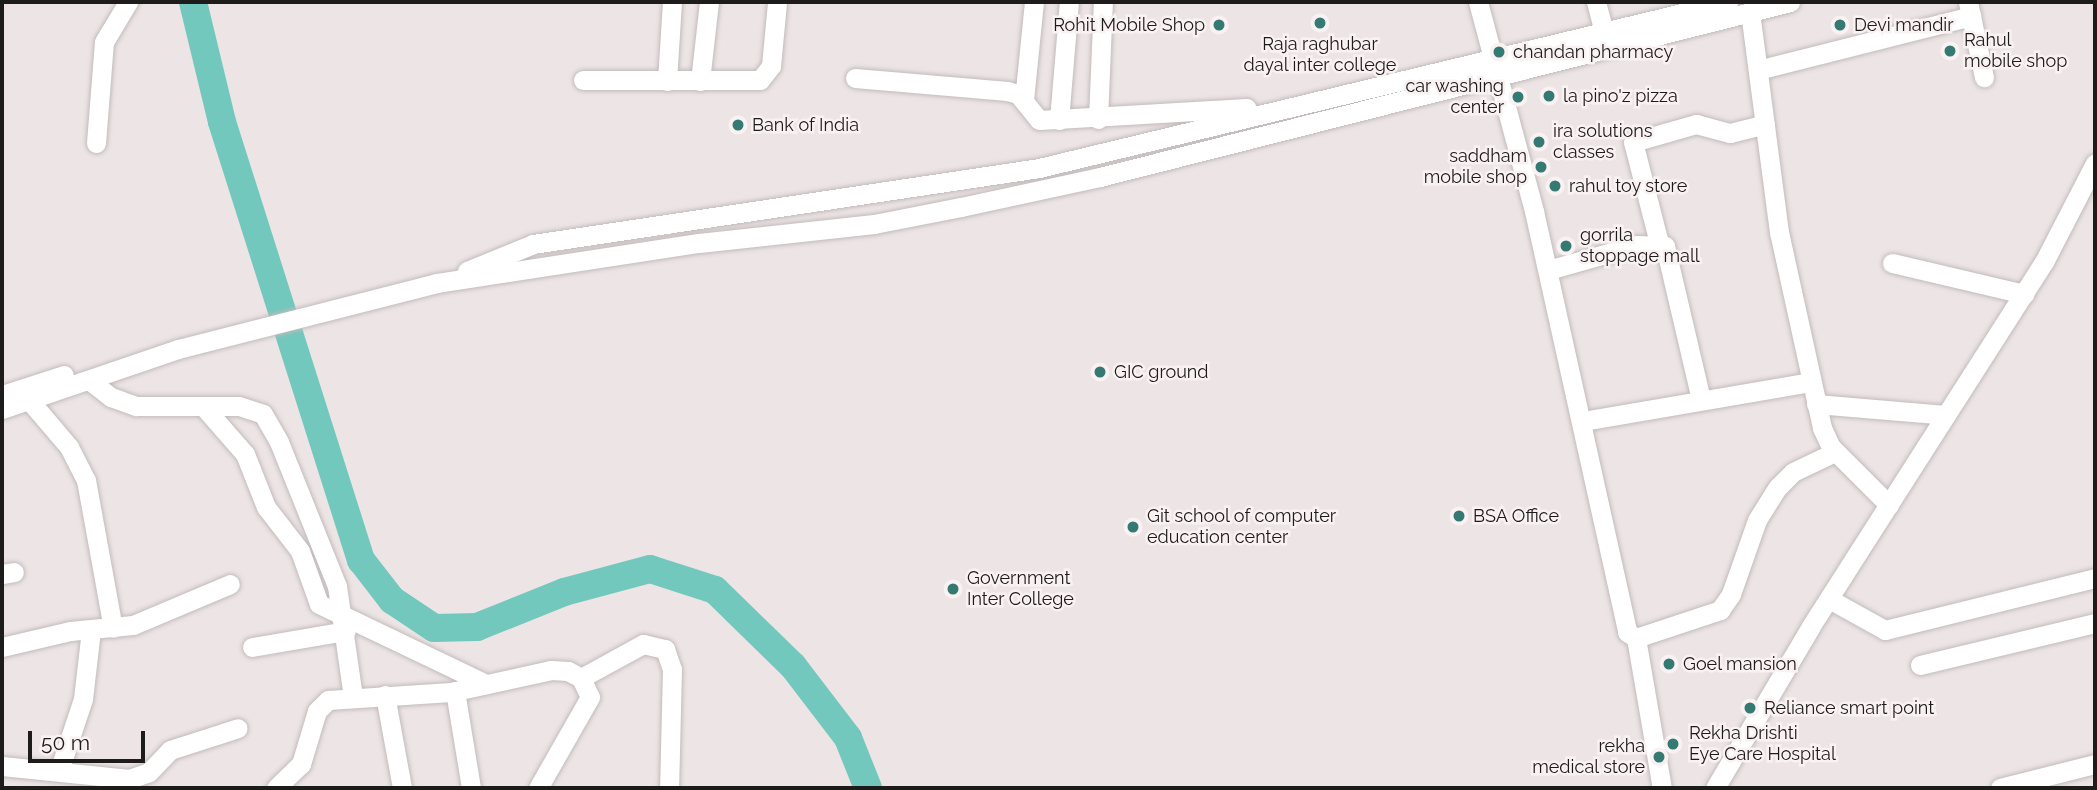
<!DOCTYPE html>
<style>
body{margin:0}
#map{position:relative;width:2097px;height:790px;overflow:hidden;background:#ede5e5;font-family:Raleway,sans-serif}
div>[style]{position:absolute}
.river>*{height:28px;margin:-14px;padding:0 14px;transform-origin:14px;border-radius:14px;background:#73c8bd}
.roads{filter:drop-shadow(0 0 2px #c3bbbb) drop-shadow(0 0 2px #c3bbbb)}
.minor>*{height:19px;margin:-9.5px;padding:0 9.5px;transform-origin:9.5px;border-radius:9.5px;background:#fff}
.dots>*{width:19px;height:19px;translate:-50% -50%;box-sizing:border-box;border:4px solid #faf2f2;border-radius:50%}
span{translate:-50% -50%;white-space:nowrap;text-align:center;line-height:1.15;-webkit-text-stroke:5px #faf2f2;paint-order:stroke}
.poi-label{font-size:18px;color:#1e1b1b}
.right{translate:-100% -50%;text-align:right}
.left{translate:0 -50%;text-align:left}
.frame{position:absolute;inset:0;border:4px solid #1e1b1b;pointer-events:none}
.scale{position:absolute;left:28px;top:731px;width:117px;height:32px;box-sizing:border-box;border:4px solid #1e1b1b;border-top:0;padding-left:9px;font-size:21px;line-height:24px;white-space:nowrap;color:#1e1b1b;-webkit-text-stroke:5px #faf2f2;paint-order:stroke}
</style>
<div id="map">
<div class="river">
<i style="left:193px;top:2px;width:123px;rotate:76.4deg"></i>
<i style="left:222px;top:122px;width:460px;rotate:72.4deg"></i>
<i style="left:361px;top:560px;width:51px;rotate:52.2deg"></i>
<i style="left:392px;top:600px;width:50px;rotate:33.7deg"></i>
<i style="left:434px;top:628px;width:43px;rotate:-1.3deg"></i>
<i style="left:477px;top:627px;width:94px;rotate:-21.9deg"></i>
<i style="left:564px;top:592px;width:89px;rotate:-15deg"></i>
<i style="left:650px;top:569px;width:68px;rotate:17.9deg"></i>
<i style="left:715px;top:590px;width:109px;rotate:44.3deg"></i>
<i style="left:793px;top:666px;width:91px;rotate:52.6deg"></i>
<i style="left:848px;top:738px;width:54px;rotate:68.2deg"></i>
</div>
<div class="roads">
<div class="minor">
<i style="left:1478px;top:2px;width:216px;rotate:75deg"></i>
<i style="left:1534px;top:211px;width:431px;rotate:77.5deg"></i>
<i style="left:1627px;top:632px;width:11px;rotate:34deg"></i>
<i style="left:1636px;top:638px;width:152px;rotate:80.2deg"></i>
<i style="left:1596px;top:2px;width:34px;rotate:75deg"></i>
<i style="left:1968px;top:2px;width:77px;rotate:78deg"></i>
<i style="left:1750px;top:12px;width:222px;rotate:82.5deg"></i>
<i style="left:1779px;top:232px;width:201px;rotate:77.6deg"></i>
<i style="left:1822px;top:428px;width:21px;rotate:65deg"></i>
<i style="left:1831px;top:447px;width:82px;rotate:45deg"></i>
<i style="left:1758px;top:70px;width:220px;rotate:-14.2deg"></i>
<i style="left:855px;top:78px;width:153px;rotate:4.9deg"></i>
<i style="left:1007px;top:91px;width:11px;rotate:15deg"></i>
<i style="left:1018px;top:94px;width:33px;rotate:51deg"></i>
<i style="left:1039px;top:120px;width:208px;rotate:-3.3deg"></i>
<i style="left:583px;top:80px;width:177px"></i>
<i style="left:760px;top:80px;width:18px;rotate:-52deg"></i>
<i style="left:771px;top:66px;width:64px;rotate:-84.6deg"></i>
<i style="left:667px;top:81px;width:79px;rotate:-86.4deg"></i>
<i style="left:700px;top:81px;width:80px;rotate:-83.5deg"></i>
<i style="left:1024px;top:100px;width:99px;rotate:-84.2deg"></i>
<i style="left:1098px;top:119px;width:117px;rotate:-87.6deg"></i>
<i style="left:1059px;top:120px;width:118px;rotate:-85.2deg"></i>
<i style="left:96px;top:143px;width:101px;rotate:-85.5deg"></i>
<i style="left:104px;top:42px;width:47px;rotate:-59deg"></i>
<i style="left:1659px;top:243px;width:104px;rotate:-104.4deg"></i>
<i style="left:1633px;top:142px;width:66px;rotate:-15.9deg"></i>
<i style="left:1696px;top:124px;width:35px;rotate:15deg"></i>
<i style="left:1730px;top:133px;width:36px;rotate:-14deg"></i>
<i style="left:1892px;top:263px;width:136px;rotate:13.2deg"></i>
<i style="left:1548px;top:270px;width:92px;rotate:-15.7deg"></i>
<i style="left:1637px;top:245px;width:28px;rotate:2deg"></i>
<i style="left:1665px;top:246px;width:158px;rotate:76.8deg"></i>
<i style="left:467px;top:271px;width:71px;rotate:-22.2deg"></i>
<i style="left:533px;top:244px;width:512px;rotate:-8.54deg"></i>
<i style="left:1039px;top:168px;width:709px;rotate:-13.55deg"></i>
<i style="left:89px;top:380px;width:28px;rotate:38deg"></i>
<i style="left:111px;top:397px;width:27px;rotate:20deg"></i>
<i style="left:136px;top:406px;width:103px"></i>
<i style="left:239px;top:406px;width:25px;rotate:18deg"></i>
<i style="left:263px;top:414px;width:32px;rotate:60deg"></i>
<i style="left:279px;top:442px;width:155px;rotate:68.1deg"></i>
<i style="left:337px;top:586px;width:112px;rotate:81.8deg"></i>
<i style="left:2px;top:395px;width:65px;rotate:-17.9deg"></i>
<i style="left:29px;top:400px;width:62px;rotate:49.6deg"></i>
<i style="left:69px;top:447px;width:37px;rotate:63deg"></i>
<i style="left:86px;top:480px;width:150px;rotate:79.7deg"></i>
<i style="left:1816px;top:404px;width:130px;rotate:4.8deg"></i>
<i style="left:203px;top:406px;width:64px;rotate:48.8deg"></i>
<i style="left:245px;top:454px;width:57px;rotate:68.4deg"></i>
<i style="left:266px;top:507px;width:56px;rotate:52.3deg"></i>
<i style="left:300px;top:551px;width:56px;rotate:70.3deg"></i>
<i style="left:319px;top:604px;width:185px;rotate:25.6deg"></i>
<i style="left:2px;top:409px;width:186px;rotate:-18.8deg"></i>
<i style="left:178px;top:349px;width:267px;rotate:-14.3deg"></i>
<i style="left:437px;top:283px;width:265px;rotate:-8.7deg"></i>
<i style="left:699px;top:243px;width:176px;rotate:-6.2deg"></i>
<i style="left:874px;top:224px;width:89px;rotate:-11.1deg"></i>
<i style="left:961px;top:207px;width:142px;rotate:-12.2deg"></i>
<i style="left:1100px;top:177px;width:712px;rotate:-14.23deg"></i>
<i style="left:1583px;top:421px;width:231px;rotate:-9.7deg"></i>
<i style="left:2px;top:574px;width:12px;rotate:-9deg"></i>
<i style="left:1829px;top:599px;width:64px;rotate:29deg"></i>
<i style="left:1885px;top:630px;width:216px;rotate:-13.9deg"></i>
<i style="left:1636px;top:638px;width:89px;rotate:-18.4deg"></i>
<i style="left:1720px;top:610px;width:19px;rotate:-55deg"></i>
<i style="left:1731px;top:594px;width:78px;rotate:-70.6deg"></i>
<i style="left:1757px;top:520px;width:39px;rotate:-58deg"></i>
<i style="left:1778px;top:487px;width:21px;rotate:-45deg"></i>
<i style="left:1793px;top:472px;width:47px;rotate:-25.5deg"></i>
<i style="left:2px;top:647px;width:70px;rotate:-13.2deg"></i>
<i style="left:70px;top:631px;width:63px;rotate:-5.4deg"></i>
<i style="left:133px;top:625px;width:105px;rotate:-22.9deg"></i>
<i style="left:252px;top:647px;width:95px;rotate:-9.7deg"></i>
<i style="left:1920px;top:665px;width:180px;rotate:-13.5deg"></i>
<i style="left:581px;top:678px;width:71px;rotate:-28.7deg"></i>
<i style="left:643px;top:644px;width:23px;rotate:13deg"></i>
<i style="left:665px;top:649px;width:21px;rotate:71deg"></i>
<i style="left:672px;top:669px;width:119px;rotate:91.4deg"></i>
<i style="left:455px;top:691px;width:98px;rotate:80.6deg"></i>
<i style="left:385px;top:695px;width:95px;rotate:79.6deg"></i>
<i style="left:2px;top:766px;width:128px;rotate:5.8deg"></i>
<i style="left:129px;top:779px;width:21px;rotate:-19deg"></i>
<i style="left:149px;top:772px;width:30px;rotate:-46deg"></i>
<i style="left:170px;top:750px;width:71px;rotate:-17.9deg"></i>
<i style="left:59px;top:771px;width:76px;rotate:-71.6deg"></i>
<i style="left:83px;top:699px;width:69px;rotate:-83.4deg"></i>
<i style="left:276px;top:788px;width:35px;rotate:-44deg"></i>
<i style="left:301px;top:764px;width:55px;rotate:-73.2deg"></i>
<i style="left:317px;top:711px;width:16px;rotate:-45deg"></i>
<i style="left:328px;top:700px;width:123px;rotate:-3.7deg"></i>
<i style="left:451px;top:692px;width:102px;rotate:-12.4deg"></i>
<i style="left:551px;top:670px;width:17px;rotate:3deg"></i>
<i style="left:568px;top:671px;width:15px;rotate:28deg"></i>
<i style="left:581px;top:678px;width:21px;rotate:65deg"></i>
<i style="left:590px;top:697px;width:105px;rotate:119.7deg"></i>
<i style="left:1715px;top:788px;width:188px;rotate:-59.3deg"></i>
<i style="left:1811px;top:626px;width:432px;rotate:-57.4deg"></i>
<i style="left:2044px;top:262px;width:111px;rotate:-62.7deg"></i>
<i style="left:2000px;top:788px;width:98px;rotate:-14.2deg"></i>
</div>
</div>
<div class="dots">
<i style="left:1320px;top:23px;background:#347a72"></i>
<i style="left:1219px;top:25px;background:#347a72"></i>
<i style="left:1840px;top:25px;background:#347a72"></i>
<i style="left:1950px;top:51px;background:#347a72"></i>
<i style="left:1499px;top:52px;background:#347a72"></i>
<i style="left:1549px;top:96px;background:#347a72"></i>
<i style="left:1518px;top:97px;background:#347a72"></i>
<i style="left:738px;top:125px;background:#347a72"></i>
<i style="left:1539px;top:142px;background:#347a72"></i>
<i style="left:1541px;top:167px;background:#347a72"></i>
<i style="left:1555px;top:186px;background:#347a72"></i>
<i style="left:1566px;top:246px;background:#347a72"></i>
<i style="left:1100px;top:372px;background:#347a72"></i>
<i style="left:1459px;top:516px;background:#347a72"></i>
<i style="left:1133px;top:527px;background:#347a72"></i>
<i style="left:953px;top:589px;background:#347a72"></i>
<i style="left:1669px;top:664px;background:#347a72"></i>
<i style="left:1750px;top:708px;background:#347a72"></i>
<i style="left:1673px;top:744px;background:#347a72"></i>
<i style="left:1659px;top:757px;background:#347a72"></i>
</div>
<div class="poi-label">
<span class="right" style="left:1205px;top:25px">Rohit Mobile Shop</span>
<span class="left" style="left:1854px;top:25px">Devi mandir</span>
<span class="left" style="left:1964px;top:51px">Rahul<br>mobile shop</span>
<span style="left:1320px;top:55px">Raja raghubar<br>dayal inter college</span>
<span class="left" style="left:1513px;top:52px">chandan pharmacy</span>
<span class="right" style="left:1504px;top:97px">car washing<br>center</span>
<span class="left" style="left:1563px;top:96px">la pino'z pizza</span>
<span class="left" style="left:752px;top:125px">Bank of India</span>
<span class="left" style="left:1553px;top:142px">ira solutions<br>classes</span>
<span class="right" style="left:1527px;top:167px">saddham<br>mobile shop</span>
<span class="left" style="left:1569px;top:186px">rahul toy store</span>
<span class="left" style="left:1580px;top:246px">gorrila<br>stoppage mall</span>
<span class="left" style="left:1114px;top:372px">GIC ground</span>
<span class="left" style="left:1473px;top:516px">BSA Office</span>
<span class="left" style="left:1147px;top:527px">Git school of computer<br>education center</span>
<span class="left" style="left:967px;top:589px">Government<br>Inter College</span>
<span class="left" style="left:1683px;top:664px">Goel mansion</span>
<span class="left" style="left:1764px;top:708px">Reliance smart point</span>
<span class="left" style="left:1689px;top:744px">Rekha Drishti<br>Eye Care Hospital</span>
<span class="right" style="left:1645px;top:757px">rekha<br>medical store</span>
</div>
<div class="frame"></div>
<div class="scale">50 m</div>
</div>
